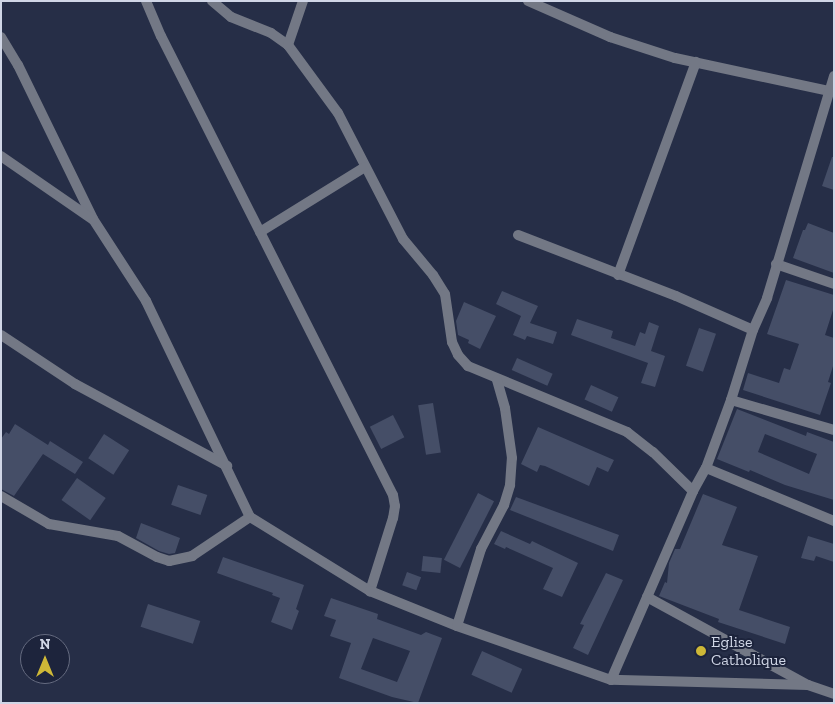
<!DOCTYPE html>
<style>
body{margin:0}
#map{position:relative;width:835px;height:704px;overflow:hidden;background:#262e47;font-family:"Zilla Slab",serif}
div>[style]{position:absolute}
.building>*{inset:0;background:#454e67;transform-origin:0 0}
.street>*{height:10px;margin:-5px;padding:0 5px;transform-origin:5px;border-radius:5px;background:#737885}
.dots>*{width:14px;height:14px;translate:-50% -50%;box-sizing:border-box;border:2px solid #1d243c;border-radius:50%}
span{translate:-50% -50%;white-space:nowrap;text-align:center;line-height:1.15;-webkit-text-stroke:4px #1d243c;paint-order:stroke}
.poi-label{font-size:16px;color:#d0d6e6}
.left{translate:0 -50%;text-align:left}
.frame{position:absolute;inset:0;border:2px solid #d0d6e6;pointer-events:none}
.north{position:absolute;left:20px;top:634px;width:50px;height:50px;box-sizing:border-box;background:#1d243c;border:1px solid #656b80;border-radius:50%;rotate:0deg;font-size:14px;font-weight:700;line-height:20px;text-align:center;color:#d0d6e6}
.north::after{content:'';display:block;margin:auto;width:18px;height:22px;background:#ceb837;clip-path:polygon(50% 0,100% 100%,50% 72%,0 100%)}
</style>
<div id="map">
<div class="building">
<i style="clip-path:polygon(832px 157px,834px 157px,834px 190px,822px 186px)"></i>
<i style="clip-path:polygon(808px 223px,834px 233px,834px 273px,793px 258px,803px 230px,805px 230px)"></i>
<i style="clip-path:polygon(786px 280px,834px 295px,834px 307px,825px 335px,834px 338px,834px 363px,828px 382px,831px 383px,820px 415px,743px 390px,748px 373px,779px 383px,784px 368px,790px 370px,799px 344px,767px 334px)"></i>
<i style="clip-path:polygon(502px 291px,538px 306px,530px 323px,557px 332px,553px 344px,527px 336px,525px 340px,513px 335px,521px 316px,496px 304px)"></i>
<i style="clip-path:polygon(464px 302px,496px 316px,480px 349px,468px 343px,469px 340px,458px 335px,456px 321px)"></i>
<i style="clip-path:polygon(577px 319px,613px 331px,611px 338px,635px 346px,640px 332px,645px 334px,649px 322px,659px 326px,651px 351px,665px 356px,655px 387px,641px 383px,648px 363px,571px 335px)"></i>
<i style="left:699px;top:328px;width:18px;height:40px;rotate:19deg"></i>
<i style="left:517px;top:358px;width:39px;height:13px;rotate:24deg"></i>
<i style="left:591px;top:385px;width:30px;height:16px;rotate:24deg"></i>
<i style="left:433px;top:403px;width:50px;height:15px;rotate:81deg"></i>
<i style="clip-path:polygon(evenodd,737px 409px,806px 436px,807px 432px,834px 442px,834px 500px,785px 485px,750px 470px,749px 472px,717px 459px,737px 409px,765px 434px,817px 454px,809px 474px,758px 452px,765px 434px)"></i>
<i style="left:393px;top:415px;width:25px;height:26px;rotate:63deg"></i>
<i style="clip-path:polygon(15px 424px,48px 445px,50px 441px,83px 462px,75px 474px,43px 454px,14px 496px,1px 489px,1px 439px,6px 432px,9px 434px)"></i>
<i style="clip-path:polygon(538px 427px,614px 460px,608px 472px,597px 467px,589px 486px,545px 466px,540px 465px,537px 472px,521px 464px)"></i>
<i style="left:104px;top:434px;width:30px;height:29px;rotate:33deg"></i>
<i style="left:77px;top:478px;width:35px;height:27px;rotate:35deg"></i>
<i style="left:178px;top:485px;width:31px;height:21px;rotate:19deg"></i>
<i style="left:478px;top:493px;width:18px;height:75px;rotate:27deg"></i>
<i style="clip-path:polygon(703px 494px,737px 507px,722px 545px,758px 556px,739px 610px,790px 627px,785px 644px,718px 622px,719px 619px,659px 596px,665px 582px,667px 583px,669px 563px,675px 549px,680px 549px)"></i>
<i style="clip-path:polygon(516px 497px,619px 535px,613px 551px,510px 510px)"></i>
<i style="clip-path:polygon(141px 523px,180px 538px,175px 553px,169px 554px,159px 551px,136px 538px)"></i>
<i style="clip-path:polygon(501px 531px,530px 544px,532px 541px,578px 563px,562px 597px,543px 589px,553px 568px,506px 547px,505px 549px,494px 544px)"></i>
<i style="clip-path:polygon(808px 536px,834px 544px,834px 562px,816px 556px,814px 561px,801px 558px)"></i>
<i style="left:423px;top:556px;width:19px;height:15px;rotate:6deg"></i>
<i style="clip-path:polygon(223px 557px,304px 585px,296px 609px,299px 611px,292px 630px,271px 622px,280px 598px,272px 595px,273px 593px,217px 573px)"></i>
<i style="left:407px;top:572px;width:15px;height:14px;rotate:20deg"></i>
<i style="clip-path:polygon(606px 573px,623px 580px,588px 655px,573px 648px,584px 625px,580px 624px)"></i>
<i style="clip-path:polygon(evenodd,331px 598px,378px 614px,377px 619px,421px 635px,426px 632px,442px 638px,418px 703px,392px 697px,339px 678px,351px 643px,330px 636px,336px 620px,324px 616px,331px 598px,373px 638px,410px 651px,397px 682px,361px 669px,373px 638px)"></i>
<i style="left:148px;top:604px;width:55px;height:24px;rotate:18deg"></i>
<i style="left:482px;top:651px;width:44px;height:26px;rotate:24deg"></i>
</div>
<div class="street">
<i style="left:146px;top:1px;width:38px;rotate:67deg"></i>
<i style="left:161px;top:36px;width:514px;rotate:63.19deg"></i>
<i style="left:393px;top:495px;width:11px;rotate:80deg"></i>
<i style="left:395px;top:506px;width:12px;rotate:99deg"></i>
<i style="left:393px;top:518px;width:77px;rotate:107.5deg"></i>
<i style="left:212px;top:1px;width:25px;rotate:40deg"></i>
<i style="left:231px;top:17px;width:43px;rotate:21.8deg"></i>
<i style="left:271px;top:33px;width:21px;rotate:35deg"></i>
<i style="left:288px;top:45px;width:84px;rotate:53.7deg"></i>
<i style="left:338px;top:113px;width:142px;rotate:62.7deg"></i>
<i style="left:403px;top:239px;width:47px;rotate:50.2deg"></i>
<i style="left:433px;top:275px;width:22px;rotate:58deg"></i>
<i style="left:445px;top:294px;width:49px;rotate:81.7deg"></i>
<i style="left:452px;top:342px;width:14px;rotate:65deg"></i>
<i style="left:458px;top:355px;width:15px;rotate:48deg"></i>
<i style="left:468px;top:366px;width:172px;rotate:22.5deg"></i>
<i style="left:627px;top:432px;width:33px;rotate:38deg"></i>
<i style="left:653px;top:452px;width:56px;rotate:44.3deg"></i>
<i style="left:528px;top:1px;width:90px;rotate:23.7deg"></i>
<i style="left:610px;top:37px;width:68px;rotate:17.9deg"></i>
<i style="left:675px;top:58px;width:157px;rotate:12.1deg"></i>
<i style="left:1px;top:37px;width:33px;rotate:59deg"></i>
<i style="left:18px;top:65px;width:171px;rotate:64deg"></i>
<i style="left:93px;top:219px;width:98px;rotate:57.1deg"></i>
<i style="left:146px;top:301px;width:240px;rotate:64.3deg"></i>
<i style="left:250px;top:517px;width:141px;rotate:31.7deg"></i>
<i style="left:370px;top:591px;width:94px;rotate:21.9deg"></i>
<i style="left:457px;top:626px;width:163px;rotate:19.3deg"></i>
<i style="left:288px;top:45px;width:46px;rotate:-71.2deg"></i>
<i style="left:1px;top:156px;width:111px;rotate:34.7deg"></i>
<i style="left:260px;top:232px;width:123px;rotate:-31.8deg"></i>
<i style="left:518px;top:235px;width:169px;rotate:21.1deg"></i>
<i style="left:676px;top:296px;width:84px;rotate:23.8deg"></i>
<i style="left:776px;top:264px;width:61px;rotate:19deg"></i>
<i style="left:618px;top:275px;width:227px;rotate:-69.9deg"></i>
<i style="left:1px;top:335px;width:89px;rotate:33.5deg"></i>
<i style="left:75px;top:384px;width:173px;rotate:28.3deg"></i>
<i style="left:731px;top:400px;width:107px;rotate:16.2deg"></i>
<i style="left:706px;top:468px;width:139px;rotate:22.5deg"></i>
<i style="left:1px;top:496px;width:56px;rotate:30.3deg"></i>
<i style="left:49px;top:524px;width:70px;rotate:9.9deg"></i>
<i style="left:118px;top:536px;width:44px;rotate:28.3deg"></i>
<i style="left:157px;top:557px;width:13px;rotate:18deg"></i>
<i style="left:169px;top:561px;width:24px;rotate:-12deg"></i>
<i style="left:192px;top:556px;width:70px;rotate:-33.9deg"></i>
<i style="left:647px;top:597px;width:183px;rotate:28.7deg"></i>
<i style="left:808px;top:685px;width:28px;rotate:19deg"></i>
<i style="left:457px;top:626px;width:81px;rotate:-72.7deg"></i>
<i style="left:481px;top:549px;width:50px;rotate:-62.4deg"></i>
<i style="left:504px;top:505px;width:21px;rotate:-73deg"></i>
<i style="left:510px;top:485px;width:27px;rotate:-86deg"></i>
<i style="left:512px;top:458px;width:50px;rotate:-98deg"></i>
<i style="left:505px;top:408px;width:29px;rotate:-106deg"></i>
<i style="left:808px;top:685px;width:197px;rotate:-178.5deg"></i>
<i style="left:611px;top:680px;width:206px;rotate:-66.5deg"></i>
<i style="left:693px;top:491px;width:26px;rotate:-61deg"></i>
<i style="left:706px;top:468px;width:72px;rotate:-69.8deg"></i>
<i style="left:731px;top:400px;width:73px;rotate:-72.6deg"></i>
<i style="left:753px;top:330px;width:35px;rotate:-66deg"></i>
<i style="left:767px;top:298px;width:232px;rotate:-73.2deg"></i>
</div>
<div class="dots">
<i style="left:701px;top:651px;background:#ceb837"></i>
</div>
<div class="poi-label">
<span class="left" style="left:711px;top:651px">Eglise<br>Catholique</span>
</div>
<div class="frame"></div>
<div class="north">N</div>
</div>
